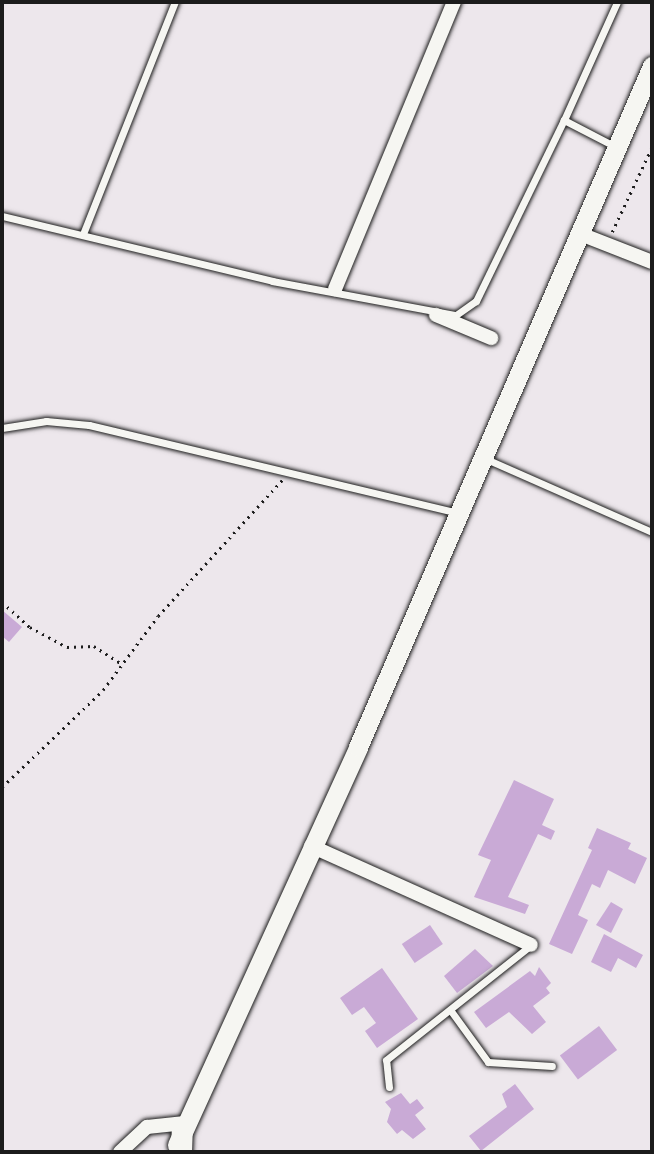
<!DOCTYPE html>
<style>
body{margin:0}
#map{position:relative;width:654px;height:1154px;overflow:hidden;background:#ede7ec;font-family:"Patrick Hand",sans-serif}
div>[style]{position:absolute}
.building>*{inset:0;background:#c9aad6;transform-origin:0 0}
.path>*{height:2.5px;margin-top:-1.25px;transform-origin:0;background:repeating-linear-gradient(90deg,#1c1c1c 0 2px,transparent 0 7px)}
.roads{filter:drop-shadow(0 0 2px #1c1c1c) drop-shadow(0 0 2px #1c1c1c)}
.lane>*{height:7px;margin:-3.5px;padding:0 3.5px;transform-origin:3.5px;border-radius:3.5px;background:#f6f6f2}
.street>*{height:14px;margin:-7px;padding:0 7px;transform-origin:7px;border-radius:7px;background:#f6f6f2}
.secondary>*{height:19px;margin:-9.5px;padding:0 9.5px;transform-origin:9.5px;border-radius:9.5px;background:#f6f6f2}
.primary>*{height:21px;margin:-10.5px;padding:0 10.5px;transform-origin:10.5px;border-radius:10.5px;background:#f6f6f2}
span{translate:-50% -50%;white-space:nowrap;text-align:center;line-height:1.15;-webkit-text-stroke:5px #f6f6f2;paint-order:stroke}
.frame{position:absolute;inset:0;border:4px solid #1c1c1c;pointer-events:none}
</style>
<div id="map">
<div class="building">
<i style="clip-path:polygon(2px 610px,22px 627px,9px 642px,2px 636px)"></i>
<i style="clip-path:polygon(514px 780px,554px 799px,542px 825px,555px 831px,551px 840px,538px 834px,508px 897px,529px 905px,525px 914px,474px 897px,491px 860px,478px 855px)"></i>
<i style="clip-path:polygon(597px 828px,631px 843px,628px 849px,647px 858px,635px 884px,608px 870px,600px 888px,592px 884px,578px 915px,588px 920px,572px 954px,549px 944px,592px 850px,588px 848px)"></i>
<i style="clip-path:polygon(611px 902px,623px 909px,611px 933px,596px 925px)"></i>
<i style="left:430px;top:925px;width:23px;height:34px;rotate:56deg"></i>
<i style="clip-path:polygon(604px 934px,643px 955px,636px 968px,618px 958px,611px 972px,591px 962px)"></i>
<i style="clip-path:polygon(475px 949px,493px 966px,457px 993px,444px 976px)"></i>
<i style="clip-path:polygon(539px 967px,551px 983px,546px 988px,550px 993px,533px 1006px,546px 1022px,532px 1034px,509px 1012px,486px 1028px,474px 1012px,530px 971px,535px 976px)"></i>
<i style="clip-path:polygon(382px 968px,418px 1019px,377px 1048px,365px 1031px,376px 1023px,364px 1007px,352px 1015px,340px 998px)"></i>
<i style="left:599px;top:1026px;width:30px;height:49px;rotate:53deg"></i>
<i style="clip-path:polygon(515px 1084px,534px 1109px,481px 1151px,469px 1136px,507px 1107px,502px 1094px)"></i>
<i style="clip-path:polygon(401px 1093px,410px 1104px,417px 1099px,424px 1108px,415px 1115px,426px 1129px,413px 1139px,402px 1130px,397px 1134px,387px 1122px,391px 1109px,385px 1102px)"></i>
</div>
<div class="path">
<i style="left:612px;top:232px;width:94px;rotate:-64.8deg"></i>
<i style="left:2px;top:602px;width:38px;rotate:42deg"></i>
<i style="left:30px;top:627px;width:42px;rotate:28.4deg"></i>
<i style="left:67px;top:647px;width:27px;rotate:-2deg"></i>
<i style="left:94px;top:646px;width:31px;rotate:33deg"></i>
<i style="left:2px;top:787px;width:140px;rotate:-43.8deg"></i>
<i style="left:103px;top:690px;width:92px;rotate:-53.4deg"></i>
<i style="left:158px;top:616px;width:184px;rotate:-47.6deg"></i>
</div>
<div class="roads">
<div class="lane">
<i style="left:616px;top:147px;width:59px;rotate:-152.6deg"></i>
<i style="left:564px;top:120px;width:129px;rotate:-65.8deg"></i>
<i style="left:2px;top:216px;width:278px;rotate:13.5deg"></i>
<i style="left:272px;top:281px;width:187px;rotate:10.5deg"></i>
<i style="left:456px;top:315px;width:24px;rotate:-35deg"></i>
<i style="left:476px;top:301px;width:201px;rotate:-64.1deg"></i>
<i style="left:83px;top:234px;width:250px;rotate:-68.4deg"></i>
<i style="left:2px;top:428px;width:45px;rotate:-9deg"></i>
<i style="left:46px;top:421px;width:43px;rotate:5.3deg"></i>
<i style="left:89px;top:425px;width:376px;rotate:13.4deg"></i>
<i style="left:484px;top:458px;width:184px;rotate:23.8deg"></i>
<i style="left:451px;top:1011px;width:63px;rotate:54deg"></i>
<i style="left:488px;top:1062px;width:64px;rotate:3.6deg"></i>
<i style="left:389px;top:1087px;width:27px;rotate:-96deg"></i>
<i style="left:386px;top:1060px;width:185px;rotate:-38.4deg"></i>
</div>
<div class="street">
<i style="left:578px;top:233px;width:79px;rotate:21.4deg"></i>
<i style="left:335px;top:289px;width:311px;rotate:-67.5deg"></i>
<i style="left:436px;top:315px;width:60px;rotate:22.7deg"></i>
<i style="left:311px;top:846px;width:241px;rotate:24.2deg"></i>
<i style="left:120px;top:1152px;width:37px;rotate:-43deg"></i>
<i style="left:147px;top:1127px;width:38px;rotate:-6deg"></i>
</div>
<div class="secondary">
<i style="left:177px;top:1145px;width:437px;rotate:-65.5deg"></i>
<i style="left:358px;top:747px;width:742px;rotate:-66.65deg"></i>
</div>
<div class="primary">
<i style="left:181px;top:1152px;width:23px;rotate:-88deg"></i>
</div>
</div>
<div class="frame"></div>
</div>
